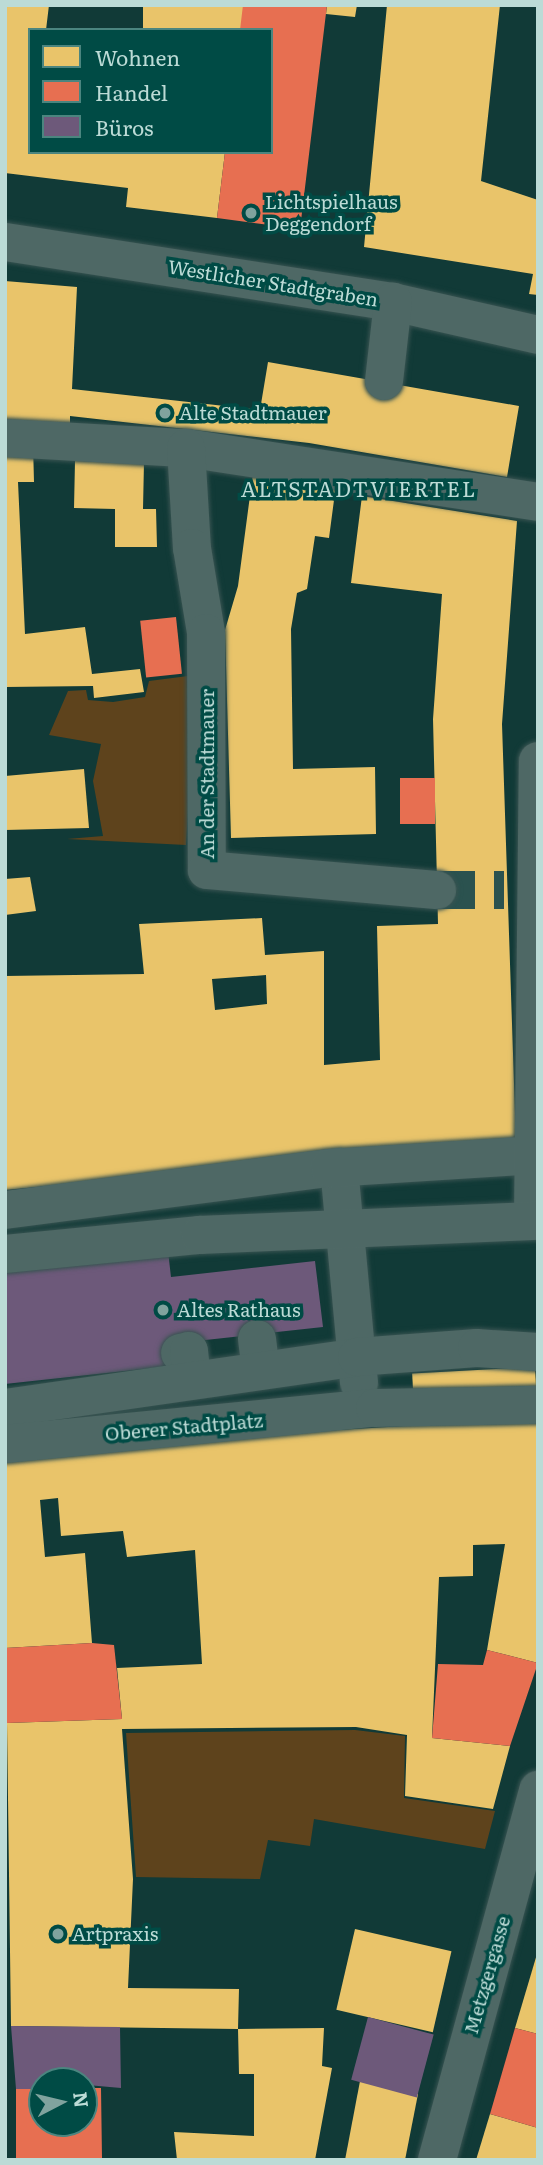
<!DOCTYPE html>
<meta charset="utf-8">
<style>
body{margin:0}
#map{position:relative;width:543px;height:2165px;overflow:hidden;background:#113a37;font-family:Literata,serif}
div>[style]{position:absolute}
.green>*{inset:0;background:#5e431c}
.homes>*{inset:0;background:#e9c46a;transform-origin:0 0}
.shops>*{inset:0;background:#e76f51;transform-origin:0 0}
.offices>*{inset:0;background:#6d597a;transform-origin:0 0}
.minor-tunnel>*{height:38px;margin-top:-19px;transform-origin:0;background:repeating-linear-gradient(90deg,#2b524f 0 38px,transparent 0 57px)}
.roads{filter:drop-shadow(0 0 2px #385351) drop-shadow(0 0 2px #385351)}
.minor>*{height:38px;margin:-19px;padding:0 19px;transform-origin:19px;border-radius:19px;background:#4e6865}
.dots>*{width:19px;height:19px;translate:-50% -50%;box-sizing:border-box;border:4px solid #004b45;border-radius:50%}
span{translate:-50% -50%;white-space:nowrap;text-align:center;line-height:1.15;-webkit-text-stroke:7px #004b45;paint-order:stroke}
.poi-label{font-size:19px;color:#bcdbd6}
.left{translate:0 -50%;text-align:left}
.street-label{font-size:19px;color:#bcdbd6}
.neighbourhood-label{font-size:21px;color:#bcdbd6;letter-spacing:2px}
.frame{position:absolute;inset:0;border:7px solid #bcdbd6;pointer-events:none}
.legend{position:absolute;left:28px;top:28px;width:245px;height:126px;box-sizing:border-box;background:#004b45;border:2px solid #4b857f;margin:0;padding:9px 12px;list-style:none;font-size:21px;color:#bcdbd6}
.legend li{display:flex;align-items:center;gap:14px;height:35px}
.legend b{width:35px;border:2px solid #4b857f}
.north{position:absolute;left:28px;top:2067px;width:70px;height:70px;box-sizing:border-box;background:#004b45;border:2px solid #4b857f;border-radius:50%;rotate:83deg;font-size:19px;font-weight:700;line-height:28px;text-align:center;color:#bcdbd6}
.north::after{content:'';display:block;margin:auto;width:24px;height:32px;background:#80a39e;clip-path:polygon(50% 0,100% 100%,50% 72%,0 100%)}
</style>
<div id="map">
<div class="green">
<i style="clip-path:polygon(196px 675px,186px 845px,67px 839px,103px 836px,93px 781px,101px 744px,49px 735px,68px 691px,86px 690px,88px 700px,113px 702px,145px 697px,149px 681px)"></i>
<i style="clip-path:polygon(355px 1730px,405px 1736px,404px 1798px,495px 1811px,485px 1849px,314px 1819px,310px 1846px,268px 1840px,260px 1879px,136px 1877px,126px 1733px)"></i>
</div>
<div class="homes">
<i style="clip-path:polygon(5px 5px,49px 5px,46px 30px,30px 30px,30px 152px,225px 152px,217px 218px,126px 207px,128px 188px,5px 173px)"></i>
<i style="left:143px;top:5px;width:100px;height:25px"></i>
<i style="clip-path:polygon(327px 5px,357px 5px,355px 17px,326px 14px)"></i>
<i style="clip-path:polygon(387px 5px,500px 5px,481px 181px,538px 200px,538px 295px,529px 294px,533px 274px,364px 247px)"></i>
<i style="clip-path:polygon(5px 281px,77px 287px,72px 389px,260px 410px,268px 362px,519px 406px,507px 477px,309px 443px,70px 416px,70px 431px,5px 427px)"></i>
<i style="clip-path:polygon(5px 444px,33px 444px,34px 482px,18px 482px,25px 634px,85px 627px,92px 674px,140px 669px,144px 692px,94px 698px,93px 686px,5px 687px)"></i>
<i style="clip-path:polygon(75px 461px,144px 462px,143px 509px,156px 509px,157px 547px,115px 547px,115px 509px,74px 508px)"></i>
<i style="clip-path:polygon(253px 473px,336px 485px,329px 538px,315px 536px,307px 589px,297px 593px,291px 629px,293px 769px,375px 767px,376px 834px,231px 838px,225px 630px,238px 586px)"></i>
<i style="clip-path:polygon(evenodd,362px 496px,517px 521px,502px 724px,516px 1143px,5px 1190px,5px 976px,144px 974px,139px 924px,262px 918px,265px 955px,324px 951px,324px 1065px,380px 1060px,377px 926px,438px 924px,433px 719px,442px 594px,351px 583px,362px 496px,266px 975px,267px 1004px,215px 1010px,212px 979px,266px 975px)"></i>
<i style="clip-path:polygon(84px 769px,89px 828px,5px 830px,5px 776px)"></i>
<i style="clip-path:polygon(30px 877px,36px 911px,5px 915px,5px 879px)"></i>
<i style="left:535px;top:1367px;width:19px;height:123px;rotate:87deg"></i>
<i style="clip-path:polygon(538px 1418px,538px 1663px,487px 1650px,505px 1544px,473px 1545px,473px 1576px,439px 1577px,432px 1738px,510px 1746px,493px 1809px,405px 1796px,407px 1735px,356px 1727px,122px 1729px,133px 1879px,128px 1988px,239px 1989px,238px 2029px,11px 2026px,7px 1723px,122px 1719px,117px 1668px,202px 1664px,195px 1550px,127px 1557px,123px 1531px,61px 1536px,58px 1498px,40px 1500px,45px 1557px,85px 1553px,92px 1643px,5px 1648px,5px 1450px)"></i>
<i style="left:355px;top:1929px;width:99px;height:83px;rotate:13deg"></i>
<i style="clip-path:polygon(537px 1954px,538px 1954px,538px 2034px,515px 2028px)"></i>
<i style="clip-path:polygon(324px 2028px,322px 2066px,332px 2068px,315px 2160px,177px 2160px,174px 2132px,254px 2136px,254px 2074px,239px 2074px,238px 2029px)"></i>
<i style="clip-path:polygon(360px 2081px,418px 2094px,405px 2160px,345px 2160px)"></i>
<i style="clip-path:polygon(490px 2114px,538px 2128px,538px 2160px,476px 2160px)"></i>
</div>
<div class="shops">
<i style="clip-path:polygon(243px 5px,327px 5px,300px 229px,217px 218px,225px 152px,271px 152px,271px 30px,240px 30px)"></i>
<i style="left:176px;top:617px;width:57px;height:36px;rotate:84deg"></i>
<i style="left:400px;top:778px;width:35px;height:46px"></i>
<i style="clip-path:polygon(92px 1643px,114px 1645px,122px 1719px,7px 1723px,5px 1648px)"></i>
<i style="clip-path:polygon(487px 1650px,538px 1663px,510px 1746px,432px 1738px,438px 1664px,483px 1665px)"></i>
<i style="clip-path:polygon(515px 2028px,538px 2034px,538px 2128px,490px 2114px)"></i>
<i style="clip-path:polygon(84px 2088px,101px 2088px,102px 2158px,16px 2159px,16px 2089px,42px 2089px,42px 2123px,84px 2123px)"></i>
</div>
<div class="offices">
<i style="clip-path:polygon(168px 1251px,171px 1277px,315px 1261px,323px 1327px,178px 1343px,180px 1365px,5px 1384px,5px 1269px)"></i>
<i style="left:368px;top:2017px;width:68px;height:65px;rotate:15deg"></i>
<i style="clip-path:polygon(11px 2026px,120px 2027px,121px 2088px,42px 2081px,42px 2089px,16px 2089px)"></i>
</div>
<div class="minor-tunnel">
<i style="left:437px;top:890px;width:67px"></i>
</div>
<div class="roads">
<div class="minor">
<i style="left:5px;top:242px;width:393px;rotate:8.8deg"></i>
<i style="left:393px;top:302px;width:149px;rotate:12.8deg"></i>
<i style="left:384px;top:381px;width:80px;rotate:-83.5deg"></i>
<i style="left:5px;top:438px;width:181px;rotate:3.2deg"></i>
<i style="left:186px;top:448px;width:356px;rotate:8.7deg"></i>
<i style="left:186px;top:448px;width:100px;rotate:86.6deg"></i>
<i style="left:192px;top:548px;width:86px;rotate:80.6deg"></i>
<i style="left:206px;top:633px;width:237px;rotate:89.8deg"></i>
<i style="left:207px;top:870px;width:231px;rotate:5deg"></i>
<i style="left:339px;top:1167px;width:217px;rotate:84.7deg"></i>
<i style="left:5px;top:1210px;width:328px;rotate:-7.4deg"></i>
<i style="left:330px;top:1168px;width:208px;rotate:-3.6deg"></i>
<i style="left:533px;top:1220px;width:459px;rotate:-89.4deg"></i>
<i style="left:5px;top:1254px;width:196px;rotate:-5.6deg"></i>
<i style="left:200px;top:1235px;width:338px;rotate:-2.4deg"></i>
<i style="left:257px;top:1339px;width:31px;rotate:83deg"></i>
<i style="left:180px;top:1353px;width:9px;rotate:-13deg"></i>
<i style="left:189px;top:1351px;width:29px;rotate:84deg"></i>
<i style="left:5px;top:1408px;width:356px;rotate:-8.2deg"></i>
<i style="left:357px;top:1357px;width:120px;rotate:-4.3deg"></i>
<i style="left:477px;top:1348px;width:61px;rotate:3.8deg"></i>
<i style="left:5px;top:1444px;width:372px;rotate:-5.6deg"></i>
<i style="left:375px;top:1408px;width:163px;rotate:-1.1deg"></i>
<i style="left:437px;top:2160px;width:384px;rotate:-74.7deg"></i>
</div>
</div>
<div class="dots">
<i style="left:251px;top:213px;background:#80a39e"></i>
<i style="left:165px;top:413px;background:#80a39e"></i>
<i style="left:163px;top:1310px;background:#80a39e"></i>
<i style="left:58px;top:1934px;background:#80a39e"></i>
</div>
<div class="poi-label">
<span class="left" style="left:265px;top:213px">Lichtspielhaus<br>Deggendorf</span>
<span class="left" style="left:179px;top:413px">Alte Stadtmauer</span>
<span class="left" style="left:177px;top:1310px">Altes Rathaus</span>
<span class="left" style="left:72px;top:1934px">Artpraxis</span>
</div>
<div class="street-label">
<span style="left:273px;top:283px;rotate:9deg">Westlicher Stadtgraben</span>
<span style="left:207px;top:774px;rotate:-90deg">An der Stadtmauer</span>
<span style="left:184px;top:1427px;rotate:-5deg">Oberer Stadtplatz</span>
<span style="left:487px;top:1975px;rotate:-74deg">Metzgergasse</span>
</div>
<div class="neighbourhood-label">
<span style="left:359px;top:488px">ALTSTADTVIERTEL</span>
</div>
<div class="frame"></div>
<ul class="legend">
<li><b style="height:19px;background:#e9c46a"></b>Wohnen</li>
<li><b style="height:19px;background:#e76f51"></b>Handel</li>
<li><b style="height:19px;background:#6d597a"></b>Büros</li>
</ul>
<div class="north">N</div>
</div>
